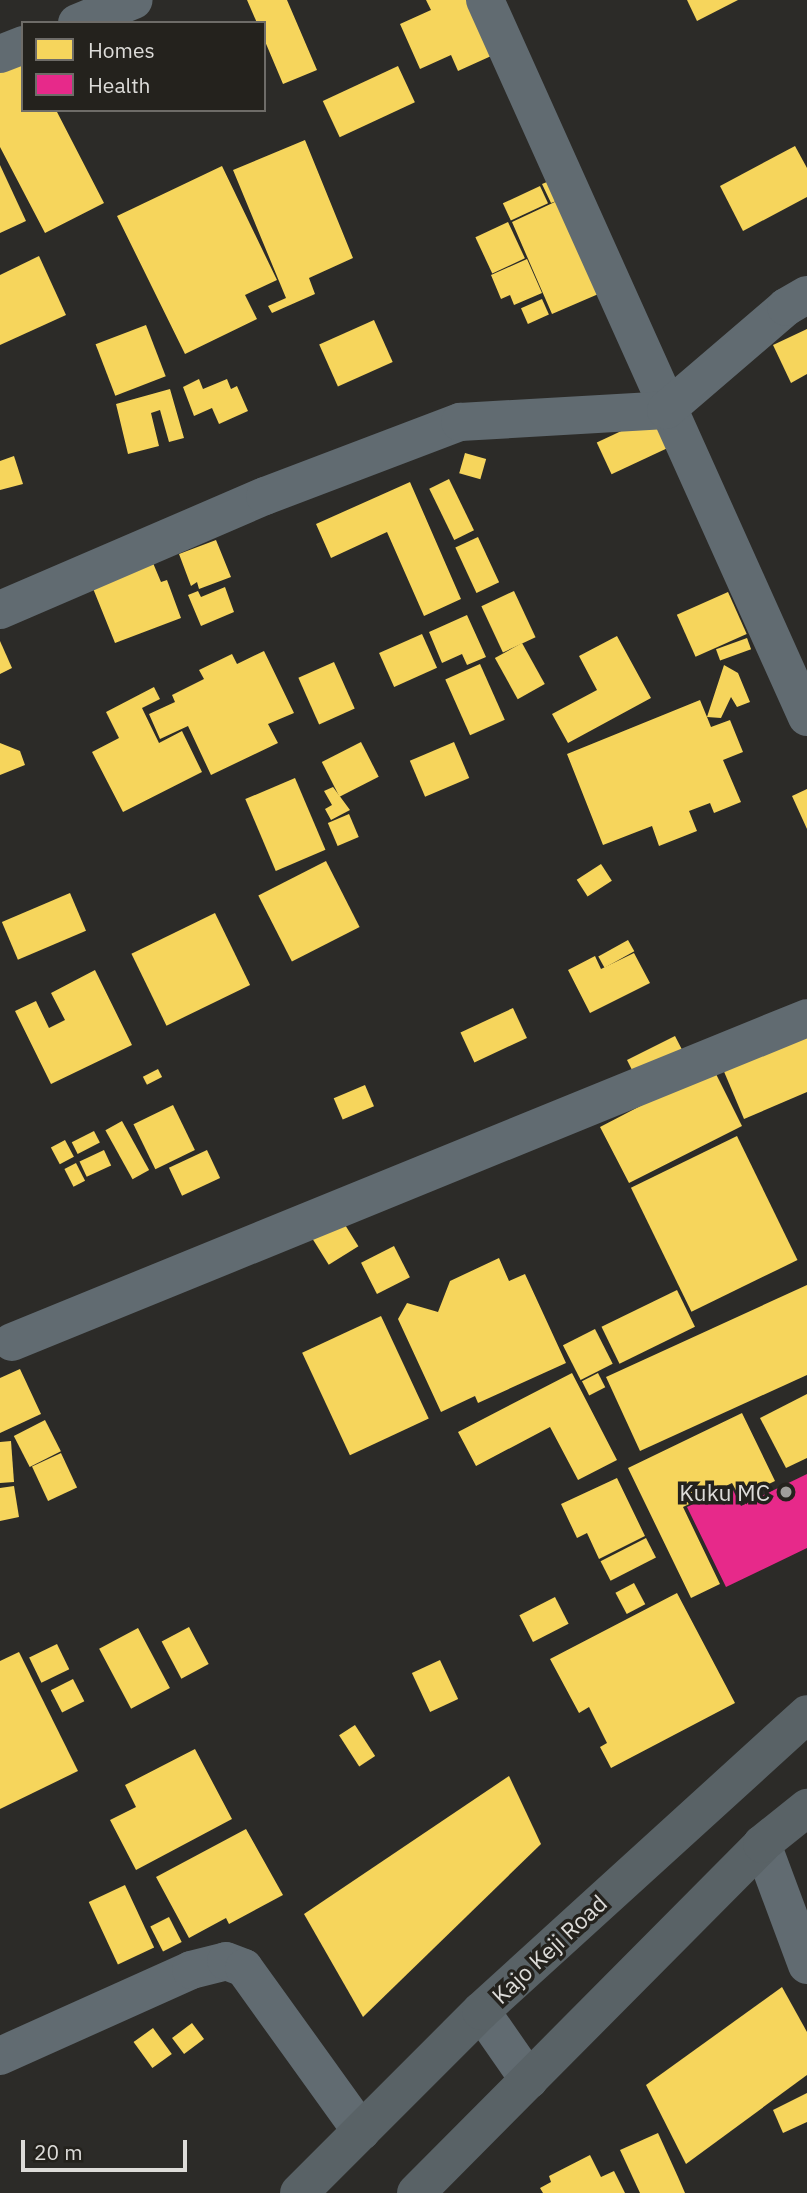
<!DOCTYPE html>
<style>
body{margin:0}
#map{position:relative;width:807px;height:2193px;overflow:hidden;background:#2c2b28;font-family:"IBM Plex Sans",sans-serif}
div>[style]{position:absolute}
.homes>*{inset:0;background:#f6d55c;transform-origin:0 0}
.health>*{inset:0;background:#e7298a}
.minor>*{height:38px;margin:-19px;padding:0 19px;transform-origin:19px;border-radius:19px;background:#616b71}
.major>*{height:38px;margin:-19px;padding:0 19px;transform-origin:19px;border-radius:19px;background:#596266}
.dots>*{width:19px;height:19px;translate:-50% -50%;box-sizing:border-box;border:4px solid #24221d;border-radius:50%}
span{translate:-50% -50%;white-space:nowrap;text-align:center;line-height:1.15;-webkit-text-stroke:7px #24221d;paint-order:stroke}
.poi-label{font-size:23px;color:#dddcd9}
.right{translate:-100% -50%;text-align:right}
.street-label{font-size:23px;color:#dddcd9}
.legend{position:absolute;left:21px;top:21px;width:245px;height:91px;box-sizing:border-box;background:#24221d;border:2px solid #6e6c68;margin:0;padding:9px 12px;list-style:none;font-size:21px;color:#dddcd9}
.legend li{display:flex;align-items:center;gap:14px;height:35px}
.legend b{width:35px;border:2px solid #6e6c68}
.scale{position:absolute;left:21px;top:2140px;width:166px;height:32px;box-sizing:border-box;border:4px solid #dddcd9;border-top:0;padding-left:9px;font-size:21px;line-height:24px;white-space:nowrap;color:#dddcd9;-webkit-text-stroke:5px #24221d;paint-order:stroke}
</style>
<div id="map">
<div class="homes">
<i style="clip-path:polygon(247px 0,287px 0,317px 70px,283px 84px,264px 39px,264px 23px,257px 23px)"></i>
<i style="clip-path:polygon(426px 0,501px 0,520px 43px,458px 71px,451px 55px,420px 69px,400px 24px,431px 10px)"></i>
<i style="clip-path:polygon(687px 0,738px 0,697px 21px)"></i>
<i style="clip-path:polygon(23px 53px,23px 110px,56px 110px,104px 203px,45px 233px,0 147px,0 65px)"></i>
<i style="left:398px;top:66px;width:40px;height:83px;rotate:65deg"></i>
<i style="clip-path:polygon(305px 140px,353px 258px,309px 278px,315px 294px,272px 313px,268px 306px,286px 298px,233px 170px)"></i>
<i style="clip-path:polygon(795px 146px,807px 168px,807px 197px,743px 231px,720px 186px)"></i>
<i style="clip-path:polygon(0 165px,26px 221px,0 233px)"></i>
<i style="clip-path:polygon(222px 166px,277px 280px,245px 295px,257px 319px,185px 354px,117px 216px)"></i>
<i style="clip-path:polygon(564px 175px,610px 289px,552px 314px,512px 222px,559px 200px,551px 203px,542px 184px)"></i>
<i style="left:540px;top:186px;width:19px;height:41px;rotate:65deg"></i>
<i style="left:508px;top:222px;width:40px;height:36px;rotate:65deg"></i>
<i style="clip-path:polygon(39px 256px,66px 315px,0 345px,0 275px)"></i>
<i style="clip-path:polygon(527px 259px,542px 293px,514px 305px,510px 295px,501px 299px,491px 275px)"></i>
<i style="left:542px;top:299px;width:17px;height:23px;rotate:66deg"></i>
<i style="left:374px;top:320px;width:46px;height:60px;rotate:66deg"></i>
<i style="left:146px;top:325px;width:55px;height:54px;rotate:69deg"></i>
<i style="clip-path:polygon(807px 329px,807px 374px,791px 383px,773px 345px)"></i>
<i style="clip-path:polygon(199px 379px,203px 389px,227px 379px,231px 389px,237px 386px,248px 411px,219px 424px,212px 408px,194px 416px,183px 387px)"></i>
<i style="clip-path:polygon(170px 389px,184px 438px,169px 442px,160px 410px,151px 413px,159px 446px,128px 454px,116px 404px)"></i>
<i style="left:662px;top:412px;width:35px;height:72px;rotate:65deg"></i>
<i style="left:465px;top:453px;width:22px;height:21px;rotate:16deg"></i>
<i style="clip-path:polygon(14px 456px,23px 484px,0 490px,0 461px)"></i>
<i style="left:449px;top:479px;width:57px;height:22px;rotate:64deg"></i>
<i style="clip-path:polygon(410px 482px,461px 599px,424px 616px,387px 532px,331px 558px,316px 524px)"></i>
<i style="left:478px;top:537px;width:50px;height:25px;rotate:65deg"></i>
<i style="clip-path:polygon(216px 540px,231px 577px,199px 589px,197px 582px,191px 586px,179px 554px)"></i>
<i style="clip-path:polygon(153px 563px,161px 582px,167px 580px,181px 618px,115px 643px,92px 586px)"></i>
<i style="clip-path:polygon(225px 587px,234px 612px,201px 626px,188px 595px,198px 591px,201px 597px)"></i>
<i style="left:514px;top:591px;width:51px;height:36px;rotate:65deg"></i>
<i style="left:728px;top:592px;width:46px;height:56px;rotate:66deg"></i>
<i style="clip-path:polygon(467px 615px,486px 657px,467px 665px,462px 654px,442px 663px,429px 632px)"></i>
<i style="left:422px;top:634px;width:37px;height:47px;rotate:66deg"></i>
<i style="clip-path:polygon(617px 636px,651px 698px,568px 743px,552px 714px,597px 690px,579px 656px)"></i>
<i style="left:747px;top:638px;width:12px;height:33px;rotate:70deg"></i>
<i style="clip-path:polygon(0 641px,12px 668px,0 674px)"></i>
<i style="left:522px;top:643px;width:47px;height:31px;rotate:61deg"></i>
<i style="clip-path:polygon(264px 651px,294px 713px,268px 724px,278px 743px,211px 775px,188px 726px,160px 739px,149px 714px,175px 702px,172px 695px,204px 679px,199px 670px,232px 654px,237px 664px)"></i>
<i style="left:334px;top:662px;width:51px;height:39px;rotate:66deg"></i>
<i style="left:480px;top:664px;width:61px;height:38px;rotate:66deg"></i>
<i style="clip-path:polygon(724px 665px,738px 673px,750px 702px,737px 707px,731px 697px,721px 718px,707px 717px,711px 727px,730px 720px,743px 752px,723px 760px,741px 802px,714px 813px,710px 803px,689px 811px,697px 831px,659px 846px,652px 826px,603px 845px,567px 754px,700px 700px,707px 717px)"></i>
<i style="clip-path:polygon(154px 687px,160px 699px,142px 708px,159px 743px,182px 731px,202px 772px,123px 812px,92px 752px,119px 738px,106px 712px)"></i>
<i style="left:361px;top:742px;width:39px;height:44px;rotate:63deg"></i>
<i style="left:454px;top:742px;width:39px;height:48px;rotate:67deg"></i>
<i style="clip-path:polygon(0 743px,20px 751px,25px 765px,0 775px)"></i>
<i style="left:295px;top:778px;width:78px;height:54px;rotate:67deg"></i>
<i style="clip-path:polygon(333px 787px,350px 810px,331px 820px,325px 809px,332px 805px,324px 791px)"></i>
<i style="clip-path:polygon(807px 789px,807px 829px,792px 796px)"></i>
<i style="left:349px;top:814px;width:25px;height:23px;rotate:67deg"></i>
<i style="left:326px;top:861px;width:74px;height:76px;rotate:63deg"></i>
<i style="left:601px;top:864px;width:20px;height:29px;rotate:57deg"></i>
<i style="left:70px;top:893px;width:41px;height:74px;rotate:67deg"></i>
<i style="left:215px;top:913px;width:80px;height:93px;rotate:64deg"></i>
<i style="left:628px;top:940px;width:13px;height:34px;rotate:61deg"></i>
<i style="clip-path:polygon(634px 953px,650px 983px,590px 1013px,568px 970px,595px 956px,601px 969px)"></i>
<i style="clip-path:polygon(95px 970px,132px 1045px,51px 1084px,15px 1011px,36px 1001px,49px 1028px,65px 1020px,51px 993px)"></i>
<i style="left:513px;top:1008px;width:33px;height:58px;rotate:65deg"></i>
<i style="clip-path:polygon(807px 1015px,807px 1092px,744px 1119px,717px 1055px)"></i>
<i style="clip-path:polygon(675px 1036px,693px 1071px,710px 1062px,742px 1126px,629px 1183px,600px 1127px,648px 1102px,627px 1060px)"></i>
<i style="left:158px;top:1069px;width:9px;height:17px;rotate:63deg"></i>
<i style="left:365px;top:1085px;width:23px;height:34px;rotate:67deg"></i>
<i style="left:173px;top:1105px;width:50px;height:44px;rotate:64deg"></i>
<i style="left:122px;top:1121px;width:56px;height:19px;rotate:61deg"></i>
<i style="left:94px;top:1131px;width:13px;height:25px;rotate:63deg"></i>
<i style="left:737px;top:1136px;width:138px;height:118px;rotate:64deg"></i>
<i style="left:65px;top:1140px;width:19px;height:16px;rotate:62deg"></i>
<i style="left:104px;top:1150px;width:17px;height:27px;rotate:65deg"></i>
<i style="left:207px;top:1150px;width:31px;height:42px;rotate:65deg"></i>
<i style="left:76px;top:1163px;width:20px;height:13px;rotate:63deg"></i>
<i style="left:342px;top:1220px;width:31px;height:35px;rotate:58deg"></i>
<i style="left:394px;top:1246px;width:35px;height:37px;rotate:63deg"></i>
<i style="clip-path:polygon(499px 1258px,509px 1281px,525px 1274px,566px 1363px,478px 1403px,475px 1396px,441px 1412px,398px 1319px,407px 1303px,438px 1312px,450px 1281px)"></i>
<i style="clip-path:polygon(807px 1285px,807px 1375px,640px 1451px,606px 1377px)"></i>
<i style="left:677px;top:1290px;width:41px;height:84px;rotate:64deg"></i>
<i style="left:381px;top:1316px;width:113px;height:87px;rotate:65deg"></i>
<i style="left:595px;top:1329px;width:39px;height:36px;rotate:63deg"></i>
<i style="clip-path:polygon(20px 1369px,41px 1414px,0 1433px,0 1378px)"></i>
<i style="clip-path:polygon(572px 1373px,617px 1460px,578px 1480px,550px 1427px,476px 1466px,458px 1432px)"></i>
<i style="left:598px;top:1373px;width:16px;height:18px;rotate:63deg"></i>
<i style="clip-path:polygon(807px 1394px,807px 1458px,786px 1468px,760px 1418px)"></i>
<i style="clip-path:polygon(742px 1413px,775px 1481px,740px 1498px,732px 1483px,683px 1507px,720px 1584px,691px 1598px,628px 1468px)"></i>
<i style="left:45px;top:1420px;width:35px;height:35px;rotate:63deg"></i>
<i style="clip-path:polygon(11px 1441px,14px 1482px,0 1483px,0 1442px)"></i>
<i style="left:61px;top:1453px;width:38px;height:32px;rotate:65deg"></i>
<i style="clip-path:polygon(617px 1478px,645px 1536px,599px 1559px,587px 1533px,577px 1538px,561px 1504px)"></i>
<i style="clip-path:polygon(14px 1486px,19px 1517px,0 1521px,0 1488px)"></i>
<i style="left:646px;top:1538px;width:22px;height:51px;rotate:63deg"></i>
<i style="left:634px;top:1583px;width:24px;height:21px;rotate:62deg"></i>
<i style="clip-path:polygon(677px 1593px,735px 1703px,611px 1768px,600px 1747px,607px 1743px,589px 1707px,579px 1713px,550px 1659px)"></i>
<i style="left:555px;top:1597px;width:30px;height:40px;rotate:63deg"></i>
<i style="left:189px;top:1627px;width:42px;height:31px;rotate:62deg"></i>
<i style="left:138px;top:1628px;width:68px;height:44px;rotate:62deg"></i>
<i style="left:57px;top:1644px;width:28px;height:31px;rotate:64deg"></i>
<i style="clip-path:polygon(19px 1652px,78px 1771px,0 1809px,0 1661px)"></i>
<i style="left:440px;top:1660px;width:43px;height:31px;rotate:65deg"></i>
<i style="left:73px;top:1679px;width:25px;height:25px;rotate:63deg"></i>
<i style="left:355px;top:1725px;width:37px;height:19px;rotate:57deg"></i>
<i style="clip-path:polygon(195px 1749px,232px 1819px,136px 1870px,110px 1820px,136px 1807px,125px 1785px)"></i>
<i style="clip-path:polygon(509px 1776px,541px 1844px,363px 2017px,304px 1914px)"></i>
<i style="clip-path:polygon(246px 1829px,283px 1895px,229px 1924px,226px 1918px,189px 1938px,156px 1877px)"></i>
<i style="left:125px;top:1885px;width:69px;height:40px;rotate:65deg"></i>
<i style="left:169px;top:1917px;width:28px;height:21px;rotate:63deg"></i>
<i style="clip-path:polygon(782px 1987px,807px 2032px,807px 2075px,686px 2164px,646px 2085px)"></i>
<i style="left:192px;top:2023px;width:20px;height:25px;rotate:53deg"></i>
<i style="left:153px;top:2028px;width:32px;height:24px;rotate:54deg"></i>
<i style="clip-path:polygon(807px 2093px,807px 2122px,783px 2133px,773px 2110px)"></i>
<i style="clip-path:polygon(658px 2133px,678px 2177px,685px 2193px,640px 2193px,620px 2150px)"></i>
<i style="clip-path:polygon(590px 2155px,601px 2177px,614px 2171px,625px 2193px,543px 2193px,540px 2188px,551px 2182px,549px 2176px)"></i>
</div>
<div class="health">
<i style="clip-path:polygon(807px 1474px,807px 1548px,726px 1587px,687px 1507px,731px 1486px,741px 1506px)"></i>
</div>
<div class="minor">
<i style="left:485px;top:0;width:786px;rotate:65.82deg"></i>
<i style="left:77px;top:23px;width:61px;rotate:-22deg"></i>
<i style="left:0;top:54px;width:25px;rotate:-21deg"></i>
<i style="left:0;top:610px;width:288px;rotate:-23.3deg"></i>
<i style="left:265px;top:496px;width:209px;rotate:-20.8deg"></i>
<i style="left:460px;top:422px;width:206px;rotate:-3.3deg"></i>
<i style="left:666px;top:410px;width:158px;rotate:-40.6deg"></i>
<i style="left:786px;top:307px;width:24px;rotate:-30deg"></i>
<i style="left:12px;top:1342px;width:858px;rotate:-22.17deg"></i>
<i style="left:762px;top:1844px;width:129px;rotate:69.6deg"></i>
<i style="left:481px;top:2011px;width:84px;rotate:55.2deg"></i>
<i style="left:0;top:2056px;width:209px;rotate:-24.2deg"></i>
<i style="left:191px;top:1970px;width:36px;rotate:-14deg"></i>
<i style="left:226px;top:1961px;width:19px;rotate:21deg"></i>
<i style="left:244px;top:1968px;width:201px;rotate:54.3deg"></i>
</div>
<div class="major">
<i style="left:299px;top:2193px;width:257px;rotate:-45deg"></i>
<i style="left:481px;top:2011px;width:441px;rotate:-42.3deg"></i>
<i style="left:416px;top:2193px;width:491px;rotate:-45.2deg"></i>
<i style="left:762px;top:1844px;width:58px;rotate:-38.7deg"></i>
</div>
<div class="dots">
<i style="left:786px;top:1492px;background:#9f9e9b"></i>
</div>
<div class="poi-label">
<span class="right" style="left:770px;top:1492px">Kuku MC</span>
</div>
<div class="street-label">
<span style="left:549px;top:1949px;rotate:-43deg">Kajo Keji Road</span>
</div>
<ul class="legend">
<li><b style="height:19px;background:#f6d55c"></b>Homes</li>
<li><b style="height:19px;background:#e7298a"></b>Health</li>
</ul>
<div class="scale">20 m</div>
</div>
